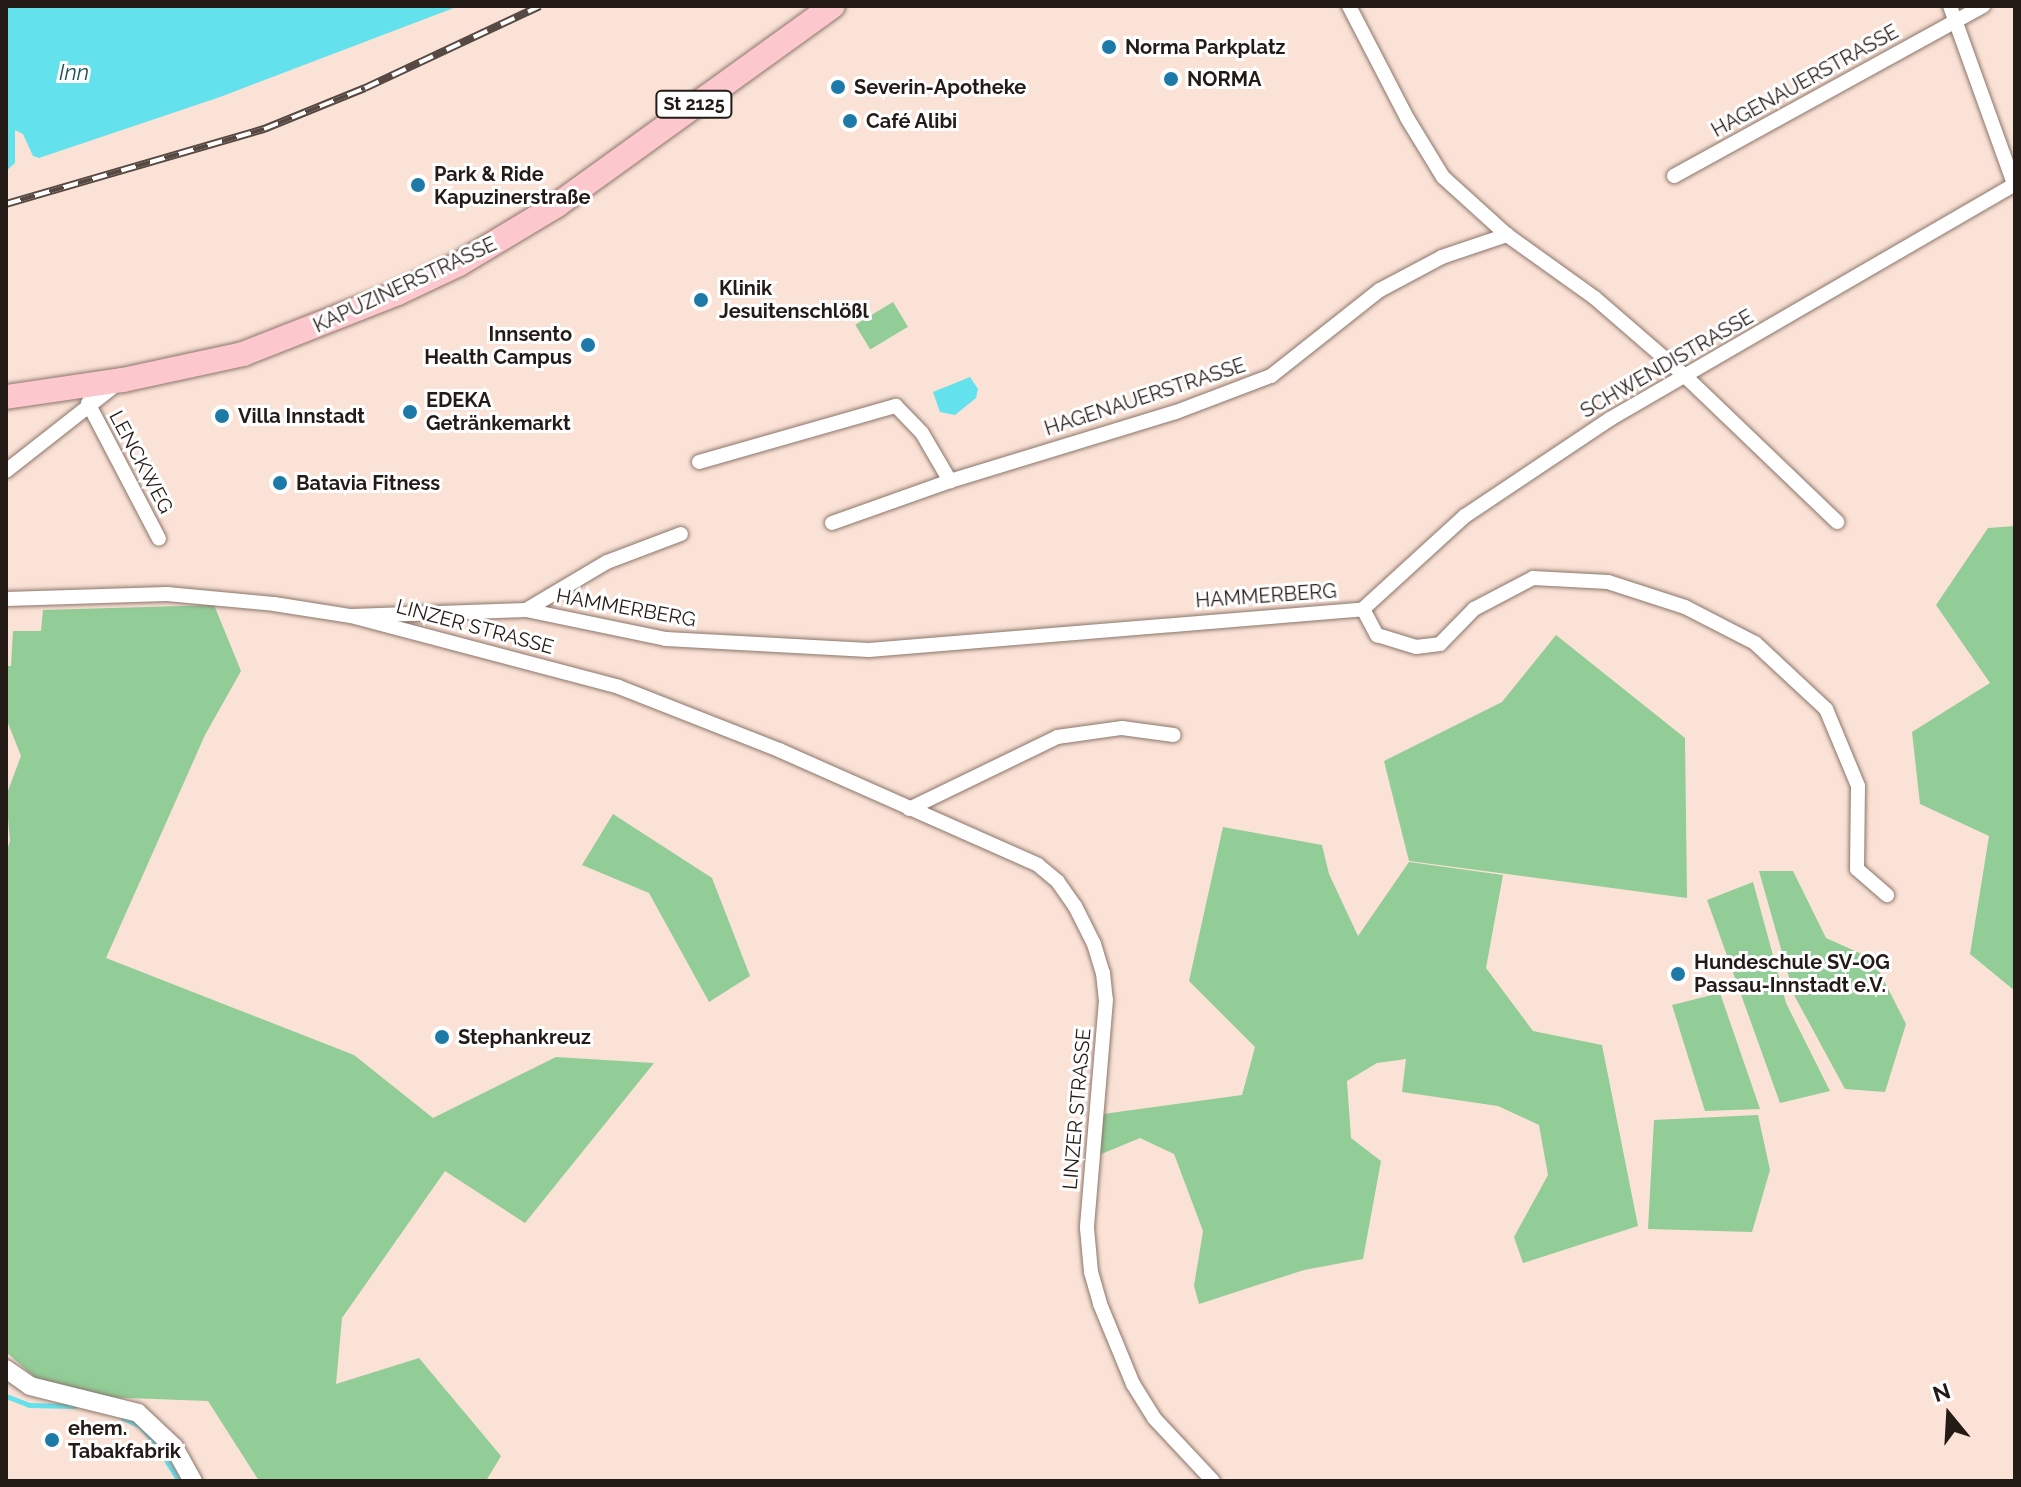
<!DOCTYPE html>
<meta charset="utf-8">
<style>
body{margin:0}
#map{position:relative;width:2021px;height:1487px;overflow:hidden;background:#fbe2d6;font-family:Raleway,sans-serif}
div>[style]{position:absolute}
.green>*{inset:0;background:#92cc97;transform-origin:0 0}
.water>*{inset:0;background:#63e1ec}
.stream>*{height:5px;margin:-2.5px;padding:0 2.5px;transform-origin:2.5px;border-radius:2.5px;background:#63e1ec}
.roads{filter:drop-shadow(0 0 2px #8b756b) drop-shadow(0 0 2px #8b756b)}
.minor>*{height:14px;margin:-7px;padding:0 7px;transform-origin:7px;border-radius:7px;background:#fff}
.tertiary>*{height:18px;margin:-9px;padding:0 9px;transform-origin:9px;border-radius:9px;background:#fff}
.primary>*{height:24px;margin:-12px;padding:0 12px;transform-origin:12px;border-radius:12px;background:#fdc7ce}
.rail>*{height:8px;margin-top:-4px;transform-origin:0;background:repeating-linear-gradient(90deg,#fff 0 15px,#564943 0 30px);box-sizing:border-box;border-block:2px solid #564943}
.dots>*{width:22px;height:22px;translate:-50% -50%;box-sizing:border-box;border:4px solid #fff;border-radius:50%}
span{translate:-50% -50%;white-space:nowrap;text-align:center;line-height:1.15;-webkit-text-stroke:6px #fff;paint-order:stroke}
.shield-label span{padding:2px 6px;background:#fff;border:2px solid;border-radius:6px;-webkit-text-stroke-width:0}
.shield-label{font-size:18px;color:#241b17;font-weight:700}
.poi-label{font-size:20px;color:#241b17;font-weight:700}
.left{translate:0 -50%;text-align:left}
.right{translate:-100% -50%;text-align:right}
.street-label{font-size:20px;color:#241b17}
.water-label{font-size:22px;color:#1a5156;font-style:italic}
.frame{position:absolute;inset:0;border:8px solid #241b17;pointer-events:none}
.north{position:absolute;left:1909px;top:1375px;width:80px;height:80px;-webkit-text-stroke:6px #fff;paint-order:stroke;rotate:342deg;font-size:22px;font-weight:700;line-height:32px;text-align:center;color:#241b17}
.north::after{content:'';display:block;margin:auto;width:28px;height:36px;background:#241b17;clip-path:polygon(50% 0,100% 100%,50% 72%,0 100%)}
</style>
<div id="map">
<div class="green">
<i style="left:893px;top:302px;width:29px;height:44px;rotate:59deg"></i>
<i style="clip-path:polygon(2015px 526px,2015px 991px,1970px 954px,1989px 836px,1920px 804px,1912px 732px,1990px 683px,1936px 605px,1988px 528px)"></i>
<i style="clip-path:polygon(214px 605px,241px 671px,205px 735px,106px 958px,354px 1055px,433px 1118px,556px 1057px,654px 1063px,525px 1223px,445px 1171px,342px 1318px,336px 1384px,419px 1358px,501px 1456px,486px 1481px,259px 1481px,208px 1401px,74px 1396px,39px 1381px,6px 1352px,6px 854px,10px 841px,6px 796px,21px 756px,6px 718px,6px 666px,11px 666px,13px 631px,41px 631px,43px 610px)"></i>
<i style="clip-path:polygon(1556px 635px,1685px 738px,1687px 898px,1409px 861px,1384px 761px,1502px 702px)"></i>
<i style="clip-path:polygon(613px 814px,712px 878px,750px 976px,709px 1002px,649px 893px,582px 865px)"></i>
<i style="clip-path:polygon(1223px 827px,1322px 845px,1329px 874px,1358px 936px,1409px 862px,1503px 875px,1486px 968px,1533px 1031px,1602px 1045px,1638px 1226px,1523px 1263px,1514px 1237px,1548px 1175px,1539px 1125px,1498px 1106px,1402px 1092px,1406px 1059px,1377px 1063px,1347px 1081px,1351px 1138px,1381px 1161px,1363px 1259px,1304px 1270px,1199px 1304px,1194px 1286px,1203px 1231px,1174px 1154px,1140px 1138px,1099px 1155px,1103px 1114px,1242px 1095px,1255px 1047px,1189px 981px)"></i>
<i style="clip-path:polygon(1759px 871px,1793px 871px,1826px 938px,1873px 959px,1906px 1024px,1885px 1092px,1845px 1089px,1794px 995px)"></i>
<i style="clip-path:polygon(1753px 882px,1786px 1003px,1830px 1091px,1780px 1103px,1707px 900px)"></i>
<i style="clip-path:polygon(1720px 993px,1760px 1109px,1705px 1111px,1672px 1005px)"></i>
<i style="clip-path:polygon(1758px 1115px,1770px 1170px,1752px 1232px,1648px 1229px,1654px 1120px)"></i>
</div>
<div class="water">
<i style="clip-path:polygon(6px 6px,459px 6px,220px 97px,39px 158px,33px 156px,23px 134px,15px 130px,15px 163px,6px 171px)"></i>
<i style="clip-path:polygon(970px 377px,978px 389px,976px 398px,955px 415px,940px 412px,933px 392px)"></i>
</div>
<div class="stream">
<i style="left:6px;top:1396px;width:25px;rotate:21deg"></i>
<i style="left:29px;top:1405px;width:46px;rotate:1.2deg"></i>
<i style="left:123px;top:1418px;width:19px;rotate:25deg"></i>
<i style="left:140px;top:1426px;width:24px;rotate:48deg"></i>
<i style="left:166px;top:1460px;width:25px;rotate:58deg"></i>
</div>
<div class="roads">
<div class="minor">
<i style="left:1349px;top:6px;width:126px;rotate:62.6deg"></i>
<i style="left:1407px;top:118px;width:69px;rotate:58.6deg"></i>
<i style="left:1443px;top:177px;width:86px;rotate:42.2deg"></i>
<i style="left:1507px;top:235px;width:108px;rotate:35.6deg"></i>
<i style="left:1595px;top:298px;width:119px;rotate:40.9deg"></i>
<i style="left:1685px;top:376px;width:211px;rotate:43.8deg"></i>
<i style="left:1950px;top:6px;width:192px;rotate:70.2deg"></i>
<i style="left:1674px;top:176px;width:353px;rotate:-28.8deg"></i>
<i style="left:88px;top:403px;width:153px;rotate:62.4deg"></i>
<i style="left:699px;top:462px;width:205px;rotate:-15.9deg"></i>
<i style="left:896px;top:406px;width:37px;rotate:46deg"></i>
<i style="left:922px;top:433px;width:56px;rotate:59.7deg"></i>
<i style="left:6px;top:471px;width:136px;rotate:-38.1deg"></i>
<i style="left:832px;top:523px;width:125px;rotate:-19.6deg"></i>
<i style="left:950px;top:481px;width:236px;rotate:-17deg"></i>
<i style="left:1176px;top:412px;width:102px;rotate:-20.8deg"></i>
<i style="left:1271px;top:376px;width:139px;rotate:-38.3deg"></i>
<i style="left:1380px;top:290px;width:70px;rotate:-28deg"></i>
<i style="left:1442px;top:257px;width:69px;rotate:-18.7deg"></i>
<i style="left:6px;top:599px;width:161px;rotate:-1.8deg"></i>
<i style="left:167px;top:594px;width:107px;rotate:5.3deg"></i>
<i style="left:274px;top:604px;width:78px;rotate:8.9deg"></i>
<i style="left:351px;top:616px;width:277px;rotate:14.8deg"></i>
<i style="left:619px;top:687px;width:172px;rotate:21.5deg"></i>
<i style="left:779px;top:750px;width:283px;rotate:23.9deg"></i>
<i style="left:1038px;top:865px;width:26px;rotate:40deg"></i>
<i style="left:1058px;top:882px;width:29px;rotate:55deg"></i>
<i style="left:1075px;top:906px;width:42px;rotate:63.4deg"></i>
<i style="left:1094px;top:944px;width:30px;rotate:73deg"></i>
<i style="left:1103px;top:973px;width:27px;rotate:84deg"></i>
<i style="left:1106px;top:1000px;width:229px;rotate:94.8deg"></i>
<i style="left:1087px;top:1228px;width:44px;rotate:84.8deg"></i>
<i style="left:1091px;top:1272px;width:33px;rotate:74deg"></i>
<i style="left:1100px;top:1304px;width:87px;rotate:67.6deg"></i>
<i style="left:1133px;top:1384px;width:40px;rotate:58deg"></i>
<i style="left:1154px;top:1418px;width:86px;rotate:46.9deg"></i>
<i style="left:1363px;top:609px;width:138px;rotate:-42.4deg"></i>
<i style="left:1465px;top:516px;width:174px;rotate:-33.8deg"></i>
<i style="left:1610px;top:419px;width:468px;rotate:-30.1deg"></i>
<i style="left:526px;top:610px;width:94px;rotate:-30.7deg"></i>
<i style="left:607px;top:562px;width:79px;rotate:-20.7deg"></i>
<i style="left:351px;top:616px;width:175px;rotate:-2deg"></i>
<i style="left:526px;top:610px;width:143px;rotate:11.7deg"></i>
<i style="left:666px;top:639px;width:203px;rotate:3.1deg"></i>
<i style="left:869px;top:650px;width:496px;rotate:-4.7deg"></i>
<i style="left:1363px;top:609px;width:30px;rotate:62deg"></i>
<i style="left:1377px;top:635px;width:41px;rotate:17.1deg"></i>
<i style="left:1416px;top:647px;width:24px;rotate:-7deg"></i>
<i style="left:1440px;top:644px;width:49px;rotate:-45.8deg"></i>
<i style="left:1474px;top:609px;width:67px;rotate:-27.7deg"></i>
<i style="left:1533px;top:578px;width:75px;rotate:3.1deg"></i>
<i style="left:1608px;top:582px;width:81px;rotate:18deg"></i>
<i style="left:1685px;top:607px;width:79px;rotate:27.2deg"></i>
<i style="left:1755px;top:643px;width:97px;rotate:42.9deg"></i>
<i style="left:1826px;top:709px;width:83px;rotate:67.4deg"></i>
<i style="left:1858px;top:786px;width:83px;rotate:90.7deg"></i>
<i style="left:1857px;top:869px;width:40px;rotate:41deg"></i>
<i style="left:909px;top:809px;width:165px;rotate:-25.9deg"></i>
<i style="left:1057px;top:737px;width:66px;rotate:-7.9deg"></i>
<i style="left:1122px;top:728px;width:52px;rotate:7.7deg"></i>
</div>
<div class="tertiary">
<i style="left:6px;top:1369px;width:29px;rotate:35deg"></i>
<i style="left:30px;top:1386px;width:111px;rotate:14deg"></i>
<i style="left:138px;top:1413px;width:50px;rotate:43.4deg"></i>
<i style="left:174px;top:1447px;width:39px;rotate:61deg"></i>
</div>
<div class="primary">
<i style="left:6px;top:397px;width:118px;rotate:-8.3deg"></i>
<i style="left:123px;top:380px;width:123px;rotate:-12.2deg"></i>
<i style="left:243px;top:354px;width:167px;rotate:-21.5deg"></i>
<i style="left:398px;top:293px;width:68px;rotate:-25.4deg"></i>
<i style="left:459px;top:264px;width:114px;rotate:-31deg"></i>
<i style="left:557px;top:205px;width:340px;rotate:-35.8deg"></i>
</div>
</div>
<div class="rail">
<i style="left:6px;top:204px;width:269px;rotate:-16.2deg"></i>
<i style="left:264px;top:129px;width:109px;rotate:-22.1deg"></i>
<i style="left:365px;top:88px;width:193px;rotate:-25.1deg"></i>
</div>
<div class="dots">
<i style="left:1109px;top:47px;background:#1d79a7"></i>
<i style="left:1171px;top:79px;background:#1d79a7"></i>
<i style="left:838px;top:87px;background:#1d79a7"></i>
<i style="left:850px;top:121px;background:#1d79a7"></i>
<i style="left:418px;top:185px;background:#1d79a7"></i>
<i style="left:701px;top:300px;background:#1d79a7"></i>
<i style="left:588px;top:345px;background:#1d79a7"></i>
<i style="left:410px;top:412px;background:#1d79a7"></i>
<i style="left:222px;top:416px;background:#1d79a7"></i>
<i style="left:280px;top:483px;background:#1d79a7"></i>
<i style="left:1678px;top:974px;background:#1d79a7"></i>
<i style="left:442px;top:1037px;background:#1d79a7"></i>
<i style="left:52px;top:1440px;background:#1d79a7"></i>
</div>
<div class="shield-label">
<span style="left:694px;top:104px">St 2125</span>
</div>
<div class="poi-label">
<span class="left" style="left:1125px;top:47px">Norma Parkplatz</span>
<span class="left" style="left:1187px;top:79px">NORMA</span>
<span class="left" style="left:854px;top:87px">Severin-Apotheke</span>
<span class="left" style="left:866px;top:121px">Café Alibi</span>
<span class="left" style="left:434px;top:186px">Park &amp; Ride<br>Kapuzinerstraße</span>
<span class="left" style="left:719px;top:300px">Klinik<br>Jesuitenschlößl</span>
<span class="right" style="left:572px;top:346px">Innsento<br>Health Campus</span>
<span class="left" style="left:426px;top:412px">EDEKA<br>Getränkemarkt</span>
<span class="left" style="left:238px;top:416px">Villa Innstadt</span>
<span class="left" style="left:296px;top:483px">Batavia Fitness</span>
<span class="left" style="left:1694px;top:974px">Hundeschule SV-OG<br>Passau-Innstadt e.V.</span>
<span class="left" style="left:458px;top:1037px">Stephankreuz</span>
<span class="left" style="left:68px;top:1440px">ehem.<br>Tabakfabrik</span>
</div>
<div class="street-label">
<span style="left:1805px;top:81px;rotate:-29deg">HAGENAUERSTRASSE</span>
<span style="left:405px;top:285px;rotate:-25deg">KAPUZINERSTRASSE</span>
<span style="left:1667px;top:364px;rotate:-30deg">SCHWENDISTRASSE</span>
<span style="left:1145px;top:397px;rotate:-18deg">HAGENAUERSTRASSE</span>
<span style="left:141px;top:462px;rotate:62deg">LENCKWEG</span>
<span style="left:1266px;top:596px;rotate:-4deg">HAMMERBERG</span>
<span style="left:626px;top:608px;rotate:10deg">HAMMERBERG</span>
<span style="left:475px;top:627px;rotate:15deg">LINZER STRASSE</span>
<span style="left:1077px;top:1109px;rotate:-85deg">LINZER STRASSE</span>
</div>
<div class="water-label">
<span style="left:74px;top:73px">Inn</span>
</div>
<div class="frame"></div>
<div class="north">N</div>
</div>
